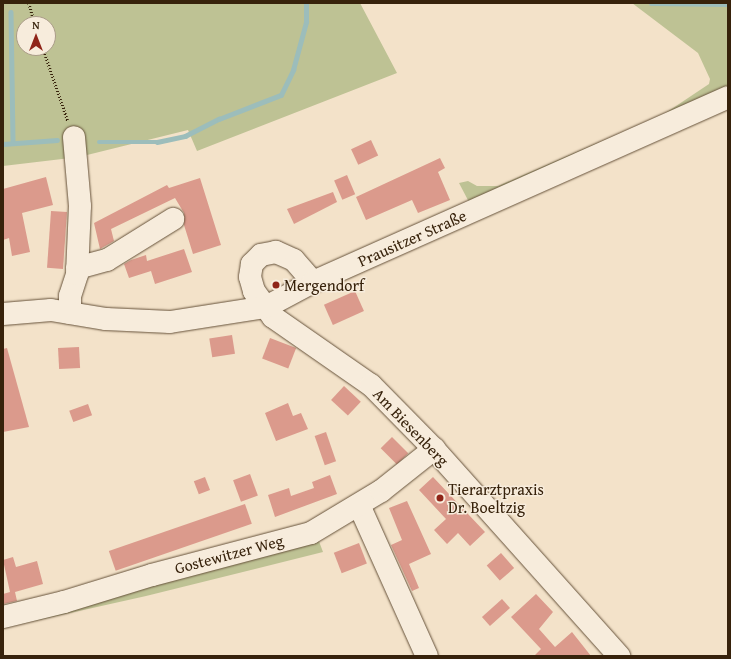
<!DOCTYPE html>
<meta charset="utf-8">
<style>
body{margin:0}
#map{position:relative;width:731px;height:659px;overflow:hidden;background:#f3e2c9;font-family:"Gentium Book Plus",serif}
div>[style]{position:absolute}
.green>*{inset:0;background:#bec294}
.stream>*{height:4.5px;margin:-2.25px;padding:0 2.25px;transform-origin:2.25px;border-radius:2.25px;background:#9cbdbb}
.building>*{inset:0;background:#db9a8c;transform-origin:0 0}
.path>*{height:2.5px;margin-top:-1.25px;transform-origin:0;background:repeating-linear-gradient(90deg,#37220b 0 1px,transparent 0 3px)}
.roads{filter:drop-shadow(0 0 1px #66523a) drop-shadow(0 0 1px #66523a)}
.minor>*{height:22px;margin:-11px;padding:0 11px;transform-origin:11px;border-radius:11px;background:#f7ecdc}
.dots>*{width:11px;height:11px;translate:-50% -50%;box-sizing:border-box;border:2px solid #f7ecdc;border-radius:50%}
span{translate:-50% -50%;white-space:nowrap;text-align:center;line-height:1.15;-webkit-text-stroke:3px #f7ecdc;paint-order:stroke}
.street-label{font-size:16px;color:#37220b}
.poi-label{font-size:16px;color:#37220b}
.left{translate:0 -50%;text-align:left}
.frame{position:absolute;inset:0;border:4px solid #37220b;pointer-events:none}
.north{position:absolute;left:16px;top:16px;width:40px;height:40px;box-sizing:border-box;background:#f7ecdc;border:1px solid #aa9b88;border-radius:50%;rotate:0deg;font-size:11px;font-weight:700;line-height:16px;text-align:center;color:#37220b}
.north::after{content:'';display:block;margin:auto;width:14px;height:18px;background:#8f2418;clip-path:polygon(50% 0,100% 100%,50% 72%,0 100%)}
</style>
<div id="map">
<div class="green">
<i style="clip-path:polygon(evenodd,3px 3px,360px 3px,397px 73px,197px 151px,188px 130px,79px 157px,3px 166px,3px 3px,24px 24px,48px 24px,48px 48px,24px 48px,24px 24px)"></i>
<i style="clip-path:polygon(632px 3px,728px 3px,728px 89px,470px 204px,459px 183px,468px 181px,477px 186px,498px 186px,664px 114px,709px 84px,710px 79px,698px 53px)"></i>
<i style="clip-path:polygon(317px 536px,323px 552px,146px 596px,3px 628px)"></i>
</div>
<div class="stream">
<i style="left:651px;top:3px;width:77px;rotate:0.7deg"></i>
<i style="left:11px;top:12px;width:131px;rotate:89.1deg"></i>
<i style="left:99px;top:142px;width:58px"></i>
<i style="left:157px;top:142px;width:29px;rotate:-12deg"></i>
<i style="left:185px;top:136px;width:38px;rotate:-27deg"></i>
<i style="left:219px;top:119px;width:66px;rotate:-21.2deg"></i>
<i style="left:281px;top:95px;width:28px;rotate:-64deg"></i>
<i style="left:293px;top:70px;width:50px;rotate:-74.8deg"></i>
<i style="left:306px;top:22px;width:19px;rotate:-90deg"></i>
<i style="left:3px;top:144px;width:54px;rotate:-4.2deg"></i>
</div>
<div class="building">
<i style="left:371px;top:140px;width:17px;height:22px;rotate:65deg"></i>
<i style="clip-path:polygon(440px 158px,445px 168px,438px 172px,450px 200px,418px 213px,412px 200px,366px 220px,356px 197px)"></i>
<i style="left:347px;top:175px;width:21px;height:14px;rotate:67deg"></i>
<i style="clip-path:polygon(46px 177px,53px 205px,22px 213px,30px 252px,12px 256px,9px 238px,3px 240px,3px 189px)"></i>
<i style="clip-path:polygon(200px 178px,221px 245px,193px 254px,184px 225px,184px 213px,175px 198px,111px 229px,114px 241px,100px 249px,94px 223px,167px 185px,169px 188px)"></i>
<i style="clip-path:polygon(333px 192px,337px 202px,294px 224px,287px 209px)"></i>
<i style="left:51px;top:211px;width:16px;height:57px;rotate:4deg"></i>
<i style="clip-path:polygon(184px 249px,192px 272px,155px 284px,151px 271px,129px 278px,124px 264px,131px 260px,146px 255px,147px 261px)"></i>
<i style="left:355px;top:291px;width:22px;height:34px;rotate:66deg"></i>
<i style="left:232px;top:335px;width:19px;height:23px;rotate:81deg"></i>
<i style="left:270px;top:338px;width:28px;height:22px;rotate:21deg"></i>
<i style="left:79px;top:347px;width:21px;height:21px;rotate:87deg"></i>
<i style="clip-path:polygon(7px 348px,29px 427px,3px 432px,3px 349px)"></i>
<i style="left:344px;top:386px;width:23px;height:19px;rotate:43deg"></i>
<i style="clip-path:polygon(288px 403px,293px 416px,301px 413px,308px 429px,276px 441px,265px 413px)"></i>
<i style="left:88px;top:404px;width:12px;height:20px;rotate:70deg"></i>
<i style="left:326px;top:432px;width:31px;height:12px;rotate:71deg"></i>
<i style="left:392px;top:437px;width:23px;height:16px;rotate:45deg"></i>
<i style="left:250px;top:474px;width:23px;height:18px;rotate:70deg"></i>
<i style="clip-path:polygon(330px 475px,337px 494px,275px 517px,268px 495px,289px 488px,291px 496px,314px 488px,312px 482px)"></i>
<i style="left:205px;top:477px;width:14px;height:12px;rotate:69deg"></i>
<i style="clip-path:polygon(433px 477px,485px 532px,470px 546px,458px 533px,447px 544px,434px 530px,446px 519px,419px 490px)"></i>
<i style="clip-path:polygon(407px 501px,431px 554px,409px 564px,419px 588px,412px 591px,391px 545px,402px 540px,389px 508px)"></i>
<i style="left:245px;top:504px;width:21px;height:144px;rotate:71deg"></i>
<i style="left:359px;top:543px;width:22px;height:27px;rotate:69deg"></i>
<i style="left:501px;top:553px;width:20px;height:19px;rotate:49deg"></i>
<i style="clip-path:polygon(13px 557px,16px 567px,37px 561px,43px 584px,15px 592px,17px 601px,3px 604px,3px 594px,10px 592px,3px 560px)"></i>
<i style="clip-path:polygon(536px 594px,553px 612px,539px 629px,555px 647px,572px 632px,591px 656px,534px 656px,541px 649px,511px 617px)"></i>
<i style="left:502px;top:599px;width:12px;height:27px;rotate:48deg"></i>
</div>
<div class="path">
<i style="left:29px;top:3px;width:22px;rotate:74deg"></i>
<i style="left:43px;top:48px;width:77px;rotate:71.1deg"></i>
</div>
<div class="roads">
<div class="minor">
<i style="left:77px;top:268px;width:31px;rotate:-15deg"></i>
<i style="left:107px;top:260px;width:78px;rotate:-31.8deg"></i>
<i style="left:313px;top:282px;width:29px;rotate:-131deg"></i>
<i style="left:294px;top:260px;width:20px;rotate:-156deg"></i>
<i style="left:276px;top:252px;width:15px;rotate:169deg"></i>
<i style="left:261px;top:255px;width:13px;rotate:135deg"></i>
<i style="left:252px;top:264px;width:13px;rotate:99deg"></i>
<i style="left:250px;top:277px;width:15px;rotate:74deg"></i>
<i style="left:254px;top:291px;width:32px;rotate:54deg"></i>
<i style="left:273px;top:317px;width:119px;rotate:34.8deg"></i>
<i style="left:371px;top:385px;width:90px;rotate:45.5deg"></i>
<i style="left:434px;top:449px;width:278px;rotate:48.2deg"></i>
<i style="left:70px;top:313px;width:17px;rotate:-90deg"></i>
<i style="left:70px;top:296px;width:23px;rotate:-72deg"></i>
<i style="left:77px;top:274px;width:68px;rotate:-87.5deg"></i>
<i style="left:80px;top:206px;width:69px;rotate:-95deg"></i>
<i style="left:3px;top:314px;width:48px;rotate:-4.8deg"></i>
<i style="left:51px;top:310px;width:56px;rotate:9.3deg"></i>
<i style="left:106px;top:319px;width:64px;rotate:2.7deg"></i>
<i style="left:170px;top:322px;width:97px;rotate:-8.9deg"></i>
<i style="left:266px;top:307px;width:53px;rotate:-28deg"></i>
<i style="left:313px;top:282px;width:454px;rotate:-24deg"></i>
<i style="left:359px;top:505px;width:166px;rotate:65.8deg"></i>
<i style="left:3px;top:617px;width:63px;rotate:-13.8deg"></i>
<i style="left:64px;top:602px;width:92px;rotate:-17.1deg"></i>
<i style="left:152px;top:575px;width:164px;rotate:-14.8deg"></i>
<i style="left:311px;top:533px;width:82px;rotate:-31deg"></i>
<i style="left:381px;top:491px;width:68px;rotate:-38.4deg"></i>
</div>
</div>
<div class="dots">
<i style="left:276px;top:285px;background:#8f2418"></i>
<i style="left:440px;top:498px;background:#8f2418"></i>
</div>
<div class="street-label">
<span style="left:412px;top:238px;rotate:-24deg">Prausitzer Straße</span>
<span style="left:411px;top:427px;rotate:46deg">Am Biesenberg</span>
<span style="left:229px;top:554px;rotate:-15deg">Gostewitzer Weg</span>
</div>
<div class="poi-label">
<span class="left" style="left:284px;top:285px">Mergendorf</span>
<span class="left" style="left:448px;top:498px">Tierarztpraxis<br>Dr. Boeltzig</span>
</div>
<div class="frame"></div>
<div class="north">N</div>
</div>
